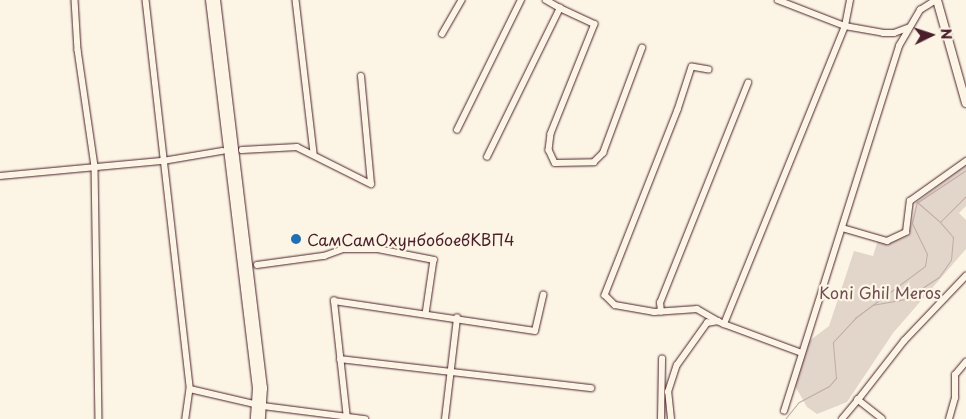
<!DOCTYPE html>
<meta charset="utf-8">
<style>
body{margin:0}
#map{position:relative;width:966px;height:419px;overflow:hidden;background:#fcf5e5;font-family:"Playpen Sans",sans-serif}
div>[style]{position:absolute}
.green>*{inset:0;background:#e2d5ca}
.stream>*{height:1px;margin:-0.5px;padding:0 0.5px;transform-origin:0.5px;border-radius:0.5px;background:#c0aca5}
.roads{filter:drop-shadow(0 0 1px #4a1f2b) drop-shadow(0 0 1px #4a1f2b)}
.minor>*{height:5.5px;margin:-2.75px;padding:0 2.75px;transform-origin:2.75px;border-radius:2.75px;background:#fcf5e5}
.secondary>*{height:8px;margin:-4px;padding:0 4px;transform-origin:4px;border-radius:4px;background:#fcf5e5}
.dots>*{width:14px;height:14px;translate:-50% -50%;box-sizing:border-box;border:2px solid #fcf5e5;border-radius:50%}
span{translate:-50% -50%;white-space:nowrap;text-align:center;line-height:1.15;-webkit-text-stroke:4.5px #fcf5e5;paint-order:stroke}
.poi-label{font-size:16px;color:#4a1f2b}
.left{translate:0 -50%;text-align:left}
.park-label{font-size:16px;color:#704c53}
.north{position:absolute;left:906px;top:10px;width:50px;height:50px;-webkit-text-stroke:4px #fcf5e5;paint-order:stroke;rotate:86deg;font-size:14px;font-weight:700;line-height:20px;text-align:center;color:#4a1f2b}
.north::after{content:'';display:block;margin:auto;width:18px;height:22px;background:#4a1f2b;clip-path:polygon(50% 0,100% 100%,50% 72%,0 100%)}
</style>
<div id="map">
<div class="green">
<i style="clip-path:polygon(966px 165px,966px 206px,959px 213px,966px 220px,966px 249px,893px 333px,847px 402px,817px 414px,807px 407px,795px 386px,808px 342px,829px 326px,854px 251px,873px 256px,878px 240px,888px 242px,909px 235px,916px 202px)"></i>
</div>
<div class="stream">
<i style="left:918px;top:202px;width:58px;rotate:-33.7deg"></i>
<i style="left:872px;top:305px;width:34px;rotate:-10deg"></i>
<i style="left:905px;top:299px;width:40px;rotate:-32.9deg"></i>
<i style="left:939px;top:277px;width:21px;rotate:-55deg"></i>
<i style="left:951px;top:260px;width:23px;rotate:-85deg"></i>
<i style="left:953px;top:237px;width:20px;rotate:-131deg"></i>
<i style="left:785px;top:419px;width:22px;rotate:-51deg"></i>
<i style="left:799px;top:402px;width:34px;rotate:-28deg"></i>
<i style="left:829px;top:386px;width:11px;rotate:-49deg"></i>
<i style="left:836px;top:378px;width:36px;rotate:-95deg"></i>
<i style="left:833px;top:342px;width:33px;rotate:-47deg"></i>
<i style="left:855px;top:318px;width:87px;rotate:-36.6deg"></i>
<i style="left:925px;top:266px;width:12px;rotate:-81deg"></i>
<i style="left:927px;top:254px;width:34px;rotate:-116deg"></i>
<i style="left:912px;top:223px;width:22px;rotate:-77deg"></i>
<i style="left:917px;top:202px;width:30px;rotate:41deg"></i>
<i style="left:940px;top:222px;width:37px;rotate:-45deg"></i>
</div>
<div class="roads">
<div class="minor">
<i style="left:75px;top:0;width:50px;rotate:86.6deg"></i>
<i style="left:78px;top:50px;width:118px;rotate:81.7deg"></i>
<i style="left:95px;top:167px;width:252px;rotate:89.1deg"></i>
<i style="left:146px;top:0;width:391px;rotate:83.5deg"></i>
<i style="left:190px;top:389px;width:30px;rotate:98deg"></i>
<i style="left:296px;top:0;width:154px;rotate:83.3deg"></i>
<i style="left:546px;top:0;width:16px;rotate:30deg"></i>
<i style="left:778px;top:0;width:72px;rotate:21.2deg"></i>
<i style="left:845px;top:26px;width:39px;rotate:10deg"></i>
<i style="left:883px;top:33px;width:11px"></i>
<i style="left:894px;top:33px;width:15px;rotate:-20deg"></i>
<i style="left:442px;top:34px;width:39px;rotate:-60deg"></i>
<i style="left:709px;top:70px;width:17px;rotate:-170deg"></i>
<i style="left:692px;top:67px;width:45px;rotate:108deg"></i>
<i style="left:678px;top:110px;width:199px;rotate:111.5deg"></i>
<i style="left:605px;top:295px;width:14px;rotate:45deg"></i>
<i style="left:615px;top:305px;width:40px;rotate:10deg"></i>
<i style="left:654px;top:312px;width:43px;rotate:-4deg"></i>
<i style="left:697px;top:309px;width:24px;rotate:30deg"></i>
<i style="left:457px;top:130px;width:145px;rotate:-63.8deg"></i>
<i style="left:242px;top:150px;width:55px;rotate:-3.1deg"></i>
<i style="left:297px;top:147px;width:83px;rotate:26.6deg"></i>
<i style="left:371px;top:184px;width:108px;rotate:-95.3deg"></i>
<i style="left:487px;top:157px;width:166px;rotate:-63.9deg"></i>
<i style="left:560px;top:8px;width:38px;rotate:25deg"></i>
<i style="left:595px;top:24px;width:118px;rotate:111.8deg"></i>
<i style="left:551px;top:134px;width:16px;rotate:97deg"></i>
<i style="left:549px;top:150px;width:14px;rotate:65deg"></i>
<i style="left:555px;top:163px;width:39px;rotate:-1deg"></i>
<i style="left:594px;top:162px;width:13px;rotate:-45deg"></i>
<i style="left:603px;top:153px;width:112px;rotate:-69.6deg"></i>
<i style="left:0;top:176px;width:164px;rotate:-5.3deg"></i>
<i style="left:163px;top:161px;width:60px;rotate:-9.6deg"></i>
<i style="left:842px;top:228px;width:47px;rotate:16.1deg"></i>
<i style="left:887px;top:241px;width:21px;rotate:-25deg"></i>
<i style="left:906px;top:232px;width:31px;rotate:-83deg"></i>
<i style="left:910px;top:201px;width:69px;rotate:-35.5deg"></i>
<i style="left:257px;top:265px;width:68px;rotate:-7.7deg"></i>
<i style="left:324px;top:256px;width:20px;rotate:-20deg"></i>
<i style="left:343px;top:249px;width:35px"></i>
<i style="left:378px;top:249px;width:57px;rotate:11.1deg"></i>
<i style="left:434px;top:260px;width:55px;rotate:98.4deg"></i>
<i style="left:661px;top:312px;width:9px;rotate:-96deg"></i>
<i style="left:660px;top:303px;width:237px;rotate:-68.2deg"></i>
<i style="left:724px;top:324px;width:83px;rotate:20.4deg"></i>
<i style="left:340px;top:359px;width:253px;rotate:6.6deg"></i>
<i style="left:190px;top:389px;width:75px;rotate:13.1deg"></i>
<i style="left:263px;top:406px;width:103px;rotate:7.3deg"></i>
<i style="left:784px;top:411px;width:383px;rotate:-72.5deg"></i>
<i style="left:899px;top:46px;width:42px;rotate:-59.7deg"></i>
<i style="left:920px;top:10px;width:19px;rotate:-32deg"></i>
<i style="left:347px;top:419px;width:119px;rotate:-96.3deg"></i>
<i style="left:334px;top:301px;width:203px;rotate:8.5deg"></i>
<i style="left:535px;top:331px;width:37px;rotate:-77deg"></i>
<i style="left:445px;top:419px;width:102px;rotate:-83.2deg"></i>
<i style="left:661px;top:419px;width:60px;rotate:-89deg"></i>
<i style="left:671px;top:419px;width:27px;rotate:-96deg"></i>
<i style="left:668px;top:392px;width:28px;rotate:-72deg"></i>
<i style="left:677px;top:365px;width:52px;rotate:-54.5deg"></i>
<i style="left:707px;top:323px;width:11px;rotate:-10deg"></i>
<i style="left:718px;top:321px;width:7px;rotate:27deg"></i>
<i style="left:724px;top:324px;width:322px;rotate:-67.9deg"></i>
<i style="left:845px;top:26px;width:26px;rotate:-79deg"></i>
<i style="left:842px;top:419px;width:25px;rotate:-50deg"></i>
<i style="left:882px;top:419px;width:31px;rotate:-142deg"></i>
<i style="left:858px;top:400px;width:75px;rotate:-52.1deg"></i>
<i style="left:904px;top:341px;width:90px;rotate:-46.4deg"></i>
<i style="left:949px;top:419px;width:22px;rotate:-74deg"></i>
<i style="left:955px;top:398px;width:23px;rotate:-90deg"></i>
<i style="left:955px;top:375px;width:17px;rotate:-50deg"></i>
</div>
<div class="secondary">
<i style="left:210px;top:0;width:391px;rotate:83.1deg"></i>
<i style="left:257px;top:388px;width:31px;rotate:94deg"></i>
<i style="left:216px;top:0;width:391px;rotate:83.1deg"></i>
<i style="left:263px;top:388px;width:31px;rotate:94deg"></i>
<i style="left:937px;top:0;width:107px;rotate:74.3deg"></i>
</div>
</div>
<div class="dots">
<i style="left:296px;top:239px;background:#1f6fb2"></i>
</div>
<div class="poi-label">
<span class="left" style="left:307px;top:239px">СамСамОхунбобоевКВП4</span>
</div>
<div class="park-label">
<span style="left:880px;top:292px">Koni Ghil Meros</span>
</div>
<div class="north">N</div>
</div>
